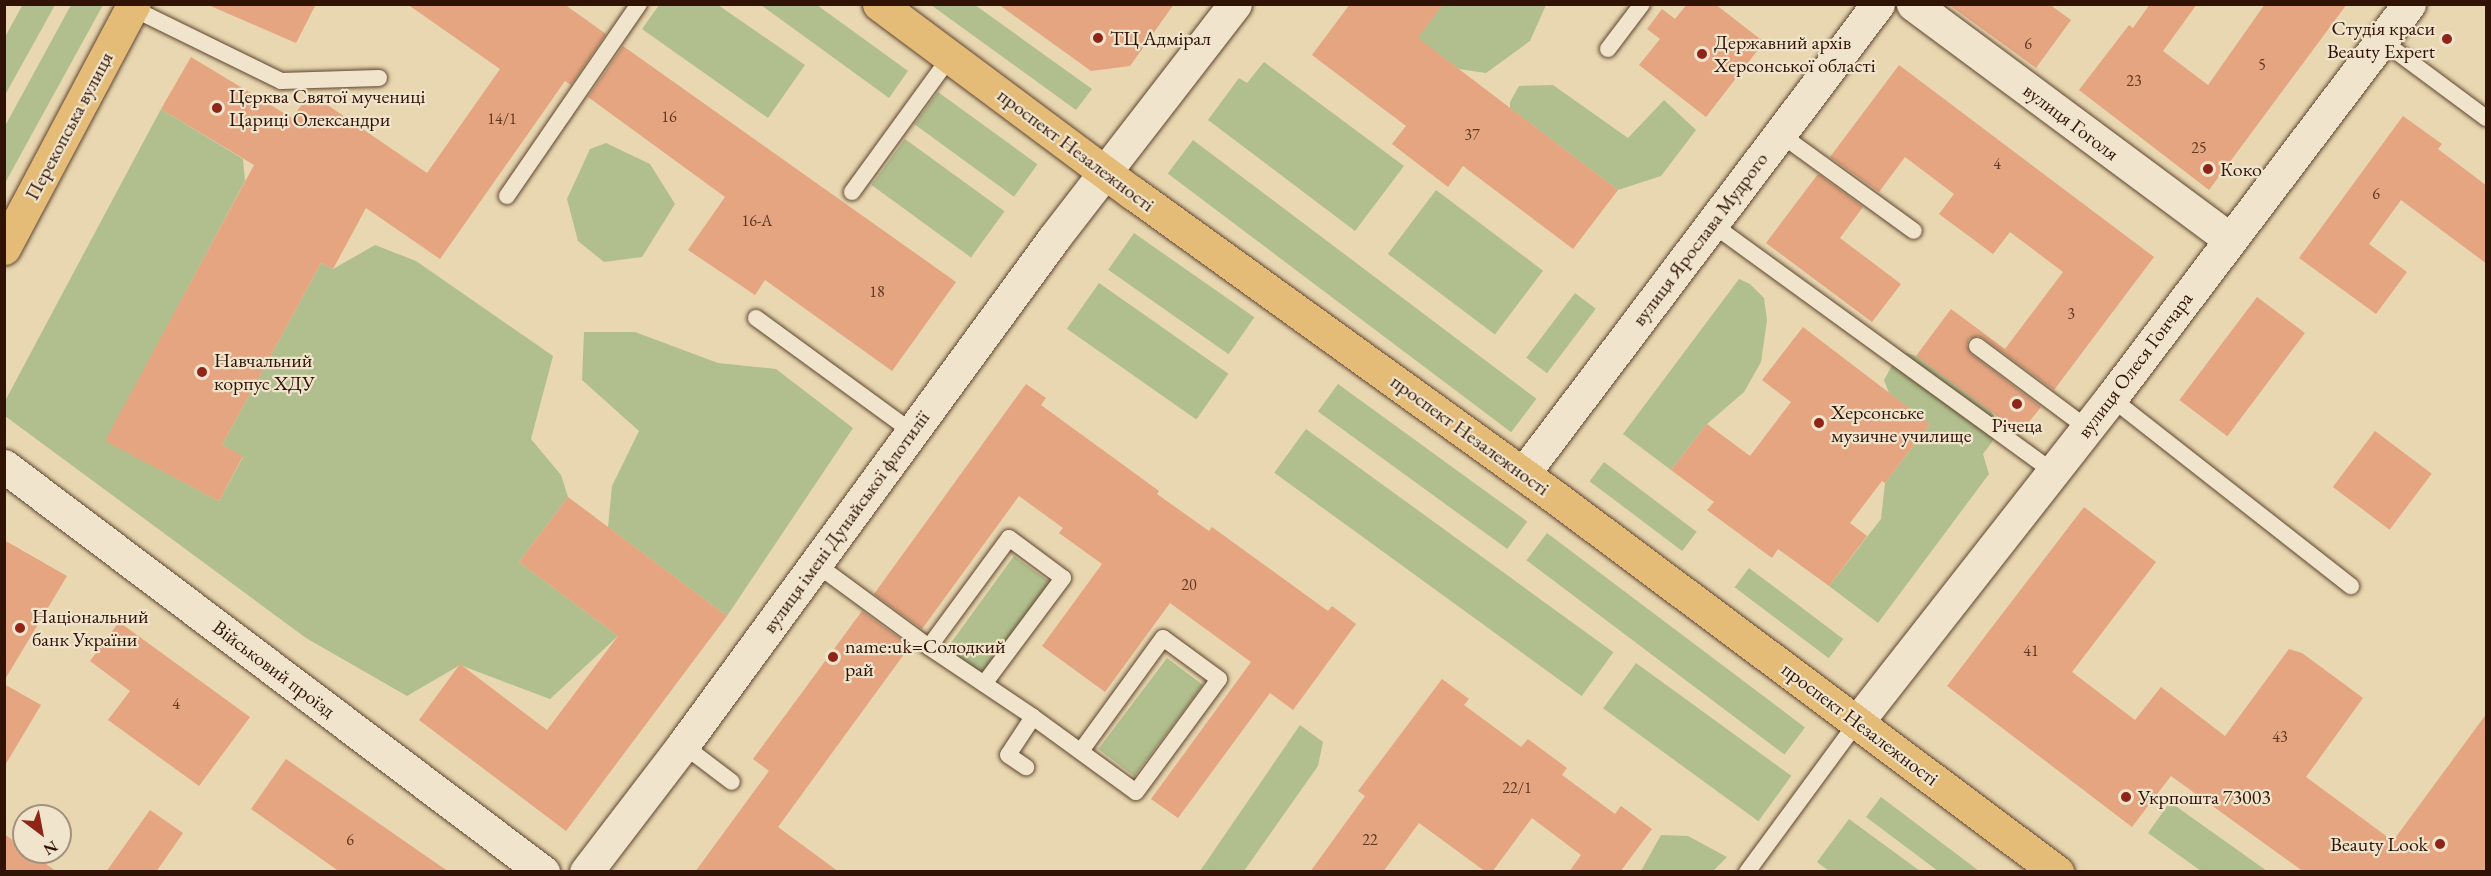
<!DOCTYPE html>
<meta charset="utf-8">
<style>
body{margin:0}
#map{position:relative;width:2491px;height:876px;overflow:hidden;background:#e8d7b0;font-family:"EB Garamond",serif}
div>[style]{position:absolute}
.green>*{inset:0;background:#b1bf8e;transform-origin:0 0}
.building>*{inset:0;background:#e4a580;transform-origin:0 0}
.roads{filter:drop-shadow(0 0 2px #5f4430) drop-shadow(0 0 2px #5f4430)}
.lane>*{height:16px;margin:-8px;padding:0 8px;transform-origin:8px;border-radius:8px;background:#f0e5cc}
.street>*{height:33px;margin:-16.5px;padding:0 16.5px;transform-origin:16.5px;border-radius:16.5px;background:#f0e5cc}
.primary>*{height:33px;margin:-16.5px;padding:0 16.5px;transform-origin:16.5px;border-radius:16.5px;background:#e4bc78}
.dots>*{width:16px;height:16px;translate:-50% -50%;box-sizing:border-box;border:3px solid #f0e5cc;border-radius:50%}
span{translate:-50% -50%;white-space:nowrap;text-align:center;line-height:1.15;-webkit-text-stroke:4.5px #f0e5cc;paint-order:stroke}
.number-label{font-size:16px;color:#5e3824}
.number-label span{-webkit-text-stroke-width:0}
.poi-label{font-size:20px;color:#311306}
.right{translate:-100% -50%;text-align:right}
.left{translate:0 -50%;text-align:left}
.street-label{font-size:20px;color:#311306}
.frame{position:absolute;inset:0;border:6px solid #311306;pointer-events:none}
.north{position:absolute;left:12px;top:804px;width:60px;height:60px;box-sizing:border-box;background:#f0e5cc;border:2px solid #a4917d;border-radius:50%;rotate:148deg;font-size:16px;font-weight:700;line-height:24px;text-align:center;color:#311306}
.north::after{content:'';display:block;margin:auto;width:21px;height:27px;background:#8f2418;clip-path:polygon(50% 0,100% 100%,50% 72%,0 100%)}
</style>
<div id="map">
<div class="green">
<i style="clip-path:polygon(23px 4px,55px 5px,5px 95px,5px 37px)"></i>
<i style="clip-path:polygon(71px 5px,103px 5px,5px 183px,5px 126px)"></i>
<i style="clip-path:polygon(659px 5px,718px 5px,805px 65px,768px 118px,642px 29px)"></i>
<i style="clip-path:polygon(761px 5px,817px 5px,908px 71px,889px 98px)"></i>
<i style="clip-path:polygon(931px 5px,975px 5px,1092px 89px,1076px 110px)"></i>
<i style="clip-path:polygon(1447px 5px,1546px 5px,1530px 41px,1486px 73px,1459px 69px,1391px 19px)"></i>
<i style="clip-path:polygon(1264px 62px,1404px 166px,1355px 231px,1208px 120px,1239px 78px,1247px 83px)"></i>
<i style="clip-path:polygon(1553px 85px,1628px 138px,1664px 100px,1696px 130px,1661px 176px,1618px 190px,1510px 108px,1510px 102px,1519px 86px)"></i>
<i style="left:938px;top:92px;width:123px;height:40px;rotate:36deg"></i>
<i style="clip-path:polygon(161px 109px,243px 159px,245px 181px,106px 441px,219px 501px,243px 457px,222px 445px,321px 263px,333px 269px,375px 245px,416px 261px,553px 356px,531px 439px,561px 475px,568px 497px,519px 562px,618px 636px,550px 699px,460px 665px,407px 696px,306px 638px,5px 416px,5px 401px)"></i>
<i style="left:905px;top:139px;width:123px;height:57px;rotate:36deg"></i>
<i style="left:1193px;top:140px;width:430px;height:42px;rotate:37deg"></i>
<i style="clip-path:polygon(606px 143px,650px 164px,675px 204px,642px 257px,604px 262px,578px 241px,567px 199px,590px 149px)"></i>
<i style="left:1436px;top:190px;width:134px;height:80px;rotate:37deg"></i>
<i style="left:1134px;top:233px;width:147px;height:45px;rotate:35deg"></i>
<i style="clip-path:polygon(1739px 279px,1750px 284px,1764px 298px,1767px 320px,1761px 362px,1744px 392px,1707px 424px,1671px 470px,1623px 434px)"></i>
<i style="left:1099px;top:283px;width:158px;height:56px;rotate:35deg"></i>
<i style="left:1575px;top:293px;width:26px;height:81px;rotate:37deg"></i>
<i style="clip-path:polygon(584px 332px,635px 332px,718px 363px,776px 369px,853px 428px,727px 616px,608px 527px,612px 486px,639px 431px,582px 380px)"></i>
<i style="clip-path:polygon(1900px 351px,1916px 356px,1992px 412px,1998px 424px,1992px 442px,1983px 454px,1989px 474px,1878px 623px,1829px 586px,1881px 519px,1885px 483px,1930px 424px,1889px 393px,1884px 380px)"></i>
<i style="left:1338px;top:384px;width:234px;height:34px;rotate:36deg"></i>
<i style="left:1306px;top:429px;width:380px;height:54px;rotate:36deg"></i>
<i style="left:1604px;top:462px;width:116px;height:24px;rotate:37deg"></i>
<i style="left:1547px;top:533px;width:323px;height:34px;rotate:37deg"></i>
<i style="left:1014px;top:556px;width:46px;height:114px;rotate:36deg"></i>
<i style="left:1749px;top:568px;width:118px;height:24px;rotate:37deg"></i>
<i style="left:1167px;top:658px;width:45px;height:114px;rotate:37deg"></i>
<i style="left:1636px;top:663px;width:192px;height:56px;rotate:36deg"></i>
<i style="clip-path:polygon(1300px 725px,1323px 742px,1318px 766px,1244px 871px,1200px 871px)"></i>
<i style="clip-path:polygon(1881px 797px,1979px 871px,1938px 871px,1866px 817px)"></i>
<i style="clip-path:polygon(2170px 802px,2267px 871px,2201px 871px,2148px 833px)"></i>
<i style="clip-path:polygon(1849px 819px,1920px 871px,1829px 871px,1817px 862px)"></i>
<i style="clip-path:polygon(1661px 835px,1688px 836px,1727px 857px,1713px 871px,1641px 871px)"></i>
</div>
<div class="building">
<i style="clip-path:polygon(206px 4px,316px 4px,296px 43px)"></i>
<i style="clip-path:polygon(407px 4px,564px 4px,606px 34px,571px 85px,565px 81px,440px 259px,366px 208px,333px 269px,321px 263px,222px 445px,243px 456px,219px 501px,105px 441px,254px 165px,161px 109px,191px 57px,292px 118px,310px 93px,427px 173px,500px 69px)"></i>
<i style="clip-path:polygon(998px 4px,1174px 4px,1130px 66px,1091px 71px)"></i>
<i style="clip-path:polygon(1350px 4px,1443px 4px,1418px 38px,1618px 190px,1573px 249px,1463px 166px,1448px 187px,1392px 144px,1406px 126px,1312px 55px)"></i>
<i style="clip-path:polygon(1687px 4px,1715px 4px,1764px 42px,1706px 117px,1639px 65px,1660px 39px,1647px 29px,1662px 9px,1675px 19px)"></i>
<i style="clip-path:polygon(1948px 4px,2049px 4px,2071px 20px,2036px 68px)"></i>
<i style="clip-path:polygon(2150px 4px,2197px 4px,2163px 51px,2208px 85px,2265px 4px,2347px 4px,2209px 190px,2079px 90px,2129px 25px,2133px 28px)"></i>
<i style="clip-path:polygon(623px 46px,956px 282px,892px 371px,765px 280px,755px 295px,688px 250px,725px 197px,588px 97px)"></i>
<i style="clip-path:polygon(1899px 65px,2154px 257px,2054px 390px,1983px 338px,1978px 336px,1969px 339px,1967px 345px,1971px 354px,2041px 407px,2020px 433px,1916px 356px,1951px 309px,2005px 349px,2063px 272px,2010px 232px,1993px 254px,1939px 214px,1954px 194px,1905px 157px,1879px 192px,1830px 157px)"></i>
<i style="clip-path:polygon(2403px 116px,2442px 144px,2438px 149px,2487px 186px,2487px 264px,2401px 200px,2369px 244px,2407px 272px,2376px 314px,2299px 258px)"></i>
<i style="clip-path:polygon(1818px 174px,1863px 207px,1840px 238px,1901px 284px,1872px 322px,1766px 243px)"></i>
<i style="left:2257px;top:297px;width:60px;height:129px;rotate:37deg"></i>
<i style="clip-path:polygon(1803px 327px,1930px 424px,1885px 483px,1882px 481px,1850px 523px,1867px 536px,1829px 586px,1778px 549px,1772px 558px,1707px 510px,1714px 502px,1671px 470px,1707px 424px,1750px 456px,1791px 402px,1762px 380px)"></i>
<i style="clip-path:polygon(1026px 384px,1046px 398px,1041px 405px,1159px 491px,1157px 494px,1209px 531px,1212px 527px,1328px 611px,1332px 606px,1356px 624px,1293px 710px,1270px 693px,1178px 818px,1151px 799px,1251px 662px,1170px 603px,1105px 692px,1042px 646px,1102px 564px,1059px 533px,1063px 528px,1019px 496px,922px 629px,874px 594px)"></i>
<i style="left:2375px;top:431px;width:71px;height:70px;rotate:37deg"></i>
<i style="clip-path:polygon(568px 497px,727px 616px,566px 831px,419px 720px,460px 664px,547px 730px,618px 636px,519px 562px)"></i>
<i style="clip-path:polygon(2084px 507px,2156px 562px,2072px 672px,2135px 720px,2161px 687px,2225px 736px,2289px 649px,2302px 653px,2363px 698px,2306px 777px,2393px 841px,2487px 713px,2487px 872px,2304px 872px,2171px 776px,2132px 827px,1947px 686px)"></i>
<i style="clip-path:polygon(4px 540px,67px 576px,4px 681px)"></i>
<i style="clip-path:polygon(862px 611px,910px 646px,778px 827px,839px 872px,695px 872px,769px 771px,753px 759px)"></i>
<i style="clip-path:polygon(119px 622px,250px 717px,199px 786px,108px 720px,130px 691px,90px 661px)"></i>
<i style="clip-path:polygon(1442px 679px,1469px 699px,1464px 705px,1521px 747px,1528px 739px,1567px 768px,1562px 775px,1615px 814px,1621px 806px,1652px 829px,1620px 872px,1569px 872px,1581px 855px,1532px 818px,1492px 872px,1486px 872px,1419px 823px,1383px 872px,1310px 872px,1365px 796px,1358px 791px)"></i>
<i style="clip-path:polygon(4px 684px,41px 705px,4px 767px)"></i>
<i style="clip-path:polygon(286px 759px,449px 872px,340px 872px,251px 809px)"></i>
<i style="clip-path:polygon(150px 810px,183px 833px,156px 872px,106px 872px)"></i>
<i style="clip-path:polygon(4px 834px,24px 848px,24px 852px,30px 852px,57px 872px,4px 872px)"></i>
</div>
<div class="roads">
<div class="lane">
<i style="left:132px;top:8px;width:166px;rotate:26.1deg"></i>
<i style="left:281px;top:81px;width:98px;rotate:-1.8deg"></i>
<i style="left:2381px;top:40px;width:131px;rotate:36.6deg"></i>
<i style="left:1608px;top:49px;width:56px;rotate:-52.9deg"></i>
<i style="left:1780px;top:134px;width:165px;rotate:35.9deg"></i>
<i style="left:852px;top:192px;width:167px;rotate:-54deg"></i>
<i style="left:507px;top:196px;width:233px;rotate:-55.5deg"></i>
<i style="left:1712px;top:224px;width:422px;rotate:36deg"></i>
<i style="left:756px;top:318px;width:192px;rotate:36.1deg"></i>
<i style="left:1977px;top:346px;width:137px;rotate:36.7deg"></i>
<i style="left:2111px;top:398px;width:305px;rotate:38.1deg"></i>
<i style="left:816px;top:564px;width:140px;rotate:36.3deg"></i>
<i style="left:929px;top:647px;width:135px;rotate:-53.7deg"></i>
<i style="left:1009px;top:538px;width:67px;rotate:36.5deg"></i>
<i style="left:1063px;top:578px;width:132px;rotate:126.7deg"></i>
<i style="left:929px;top:647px;width:125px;rotate:33.9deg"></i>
<i style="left:1033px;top:717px;width:45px;rotate:123.3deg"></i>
<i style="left:1008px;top:755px;width:22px;rotate:34deg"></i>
<i style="left:1033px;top:717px;width:127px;rotate:36.1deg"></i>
<i style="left:1136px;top:792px;width:140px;rotate:-53.7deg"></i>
<i style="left:1219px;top:679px;width:69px;rotate:-143.8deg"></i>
<i style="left:1163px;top:638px;width:140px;rotate:126deg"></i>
<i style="left:683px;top:745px;width:61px;rotate:37.1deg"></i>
<i style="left:1747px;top:872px;width:186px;rotate:-53.7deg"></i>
</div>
<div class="street">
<i style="left:1913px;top:4px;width:394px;rotate:36.6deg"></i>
<i style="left:4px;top:466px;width:675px;rotate:36.99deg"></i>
<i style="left:1523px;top:474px;width:589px;rotate:-52.94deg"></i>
<i style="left:1857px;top:722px;width:412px;rotate:-51.9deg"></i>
<i style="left:2111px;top:398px;width:494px;rotate:-52.9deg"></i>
<i style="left:586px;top:872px;width:160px;rotate:-52.6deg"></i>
<i style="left:683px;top:745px;width:628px;rotate:-53.8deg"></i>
<i style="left:1054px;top:238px;width:296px;rotate:-52.3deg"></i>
</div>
<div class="primary">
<i style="left:879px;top:4px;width:317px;rotate:36.7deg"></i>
<i style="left:1133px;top:193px;width:520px;rotate:35.77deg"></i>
<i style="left:1555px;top:497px;width:627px;rotate:36.76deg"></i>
<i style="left:4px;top:248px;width:276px;rotate:-62deg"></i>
</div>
</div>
<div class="dots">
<i style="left:1098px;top:38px;background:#8f2418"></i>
<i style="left:2447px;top:39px;background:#8f2418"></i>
<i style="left:1702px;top:54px;background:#8f2418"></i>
<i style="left:217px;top:108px;background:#8f2418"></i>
<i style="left:2208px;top:169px;background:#8f2418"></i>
<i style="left:202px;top:372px;background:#8f2418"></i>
<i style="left:2017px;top:404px;background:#8f2418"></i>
<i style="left:1819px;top:423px;background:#8f2418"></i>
<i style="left:20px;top:628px;background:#8f2418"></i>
<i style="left:833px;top:657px;background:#8f2418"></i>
<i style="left:2126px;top:797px;background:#8f2418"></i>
<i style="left:2440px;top:844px;background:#8f2418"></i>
</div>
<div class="number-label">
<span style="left:2028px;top:44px">6</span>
<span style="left:2262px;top:65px">5</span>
<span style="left:2134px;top:81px">23</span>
<span style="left:669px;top:117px">16</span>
<span style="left:502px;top:119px">14/1</span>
<span style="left:1472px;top:135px">37</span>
<span style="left:2199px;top:148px">25</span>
<span style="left:1997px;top:164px">4</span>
<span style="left:2376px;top:194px">6</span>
<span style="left:757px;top:221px">16-А</span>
<span style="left:877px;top:292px">18</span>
<span style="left:2071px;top:314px">3</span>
<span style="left:1189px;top:585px">20</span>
<span style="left:2031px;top:651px">41</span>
<span style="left:176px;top:704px">4</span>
<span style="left:2280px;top:737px">43</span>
<span style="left:1517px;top:788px">22/1</span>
<span style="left:350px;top:840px">6</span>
<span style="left:1370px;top:840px">22</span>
</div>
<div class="poi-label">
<span class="right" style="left:2435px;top:40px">Студія краси<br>Beauty Expert</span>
<span class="left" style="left:1110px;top:38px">ТЦ Адмірал</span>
<span class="left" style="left:1714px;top:54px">Державний архів<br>Херсонської області</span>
<span class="left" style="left:229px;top:108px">Церква Святої мучениці<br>Цариці Олександри</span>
<span class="left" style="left:2220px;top:169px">Коко</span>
<span class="left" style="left:214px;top:372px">Навчальний<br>корпус ХДУ</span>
<span class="left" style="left:1831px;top:424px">Херсонське<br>музичне училище</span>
<span style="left:2017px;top:425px">Річеца</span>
<span class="left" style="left:32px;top:628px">Національний<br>банк України</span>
<span class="left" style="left:845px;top:658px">name:uk=Солодкий<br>рай</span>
<span class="left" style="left:2138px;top:797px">Укрпошта 73003</span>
<span class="right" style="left:2428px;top:844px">Beauty Look</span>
</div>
<div class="street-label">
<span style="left:2071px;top:122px;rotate:37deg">вулиця Гоголя</span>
<span style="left:69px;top:126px;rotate:-62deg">Перекопська вулиця</span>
<span style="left:1076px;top:150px;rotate:37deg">проспект Незалежності</span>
<span style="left:1700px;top:239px;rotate:-53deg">вулиця Ярослава Мудрого</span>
<span style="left:2135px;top:365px;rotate:-53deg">вулиця Олеся Гончара</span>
<span style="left:1470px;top:435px;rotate:36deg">проспект Незалежності</span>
<span style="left:846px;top:522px;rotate:-54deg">вулиця імені Дунайської флотилії</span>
<span style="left:274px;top:669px;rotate:37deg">Військовий проїзд</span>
<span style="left:1860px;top:724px;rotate:37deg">проспект Незалежності</span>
</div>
<div class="frame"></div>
<div class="north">N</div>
</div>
